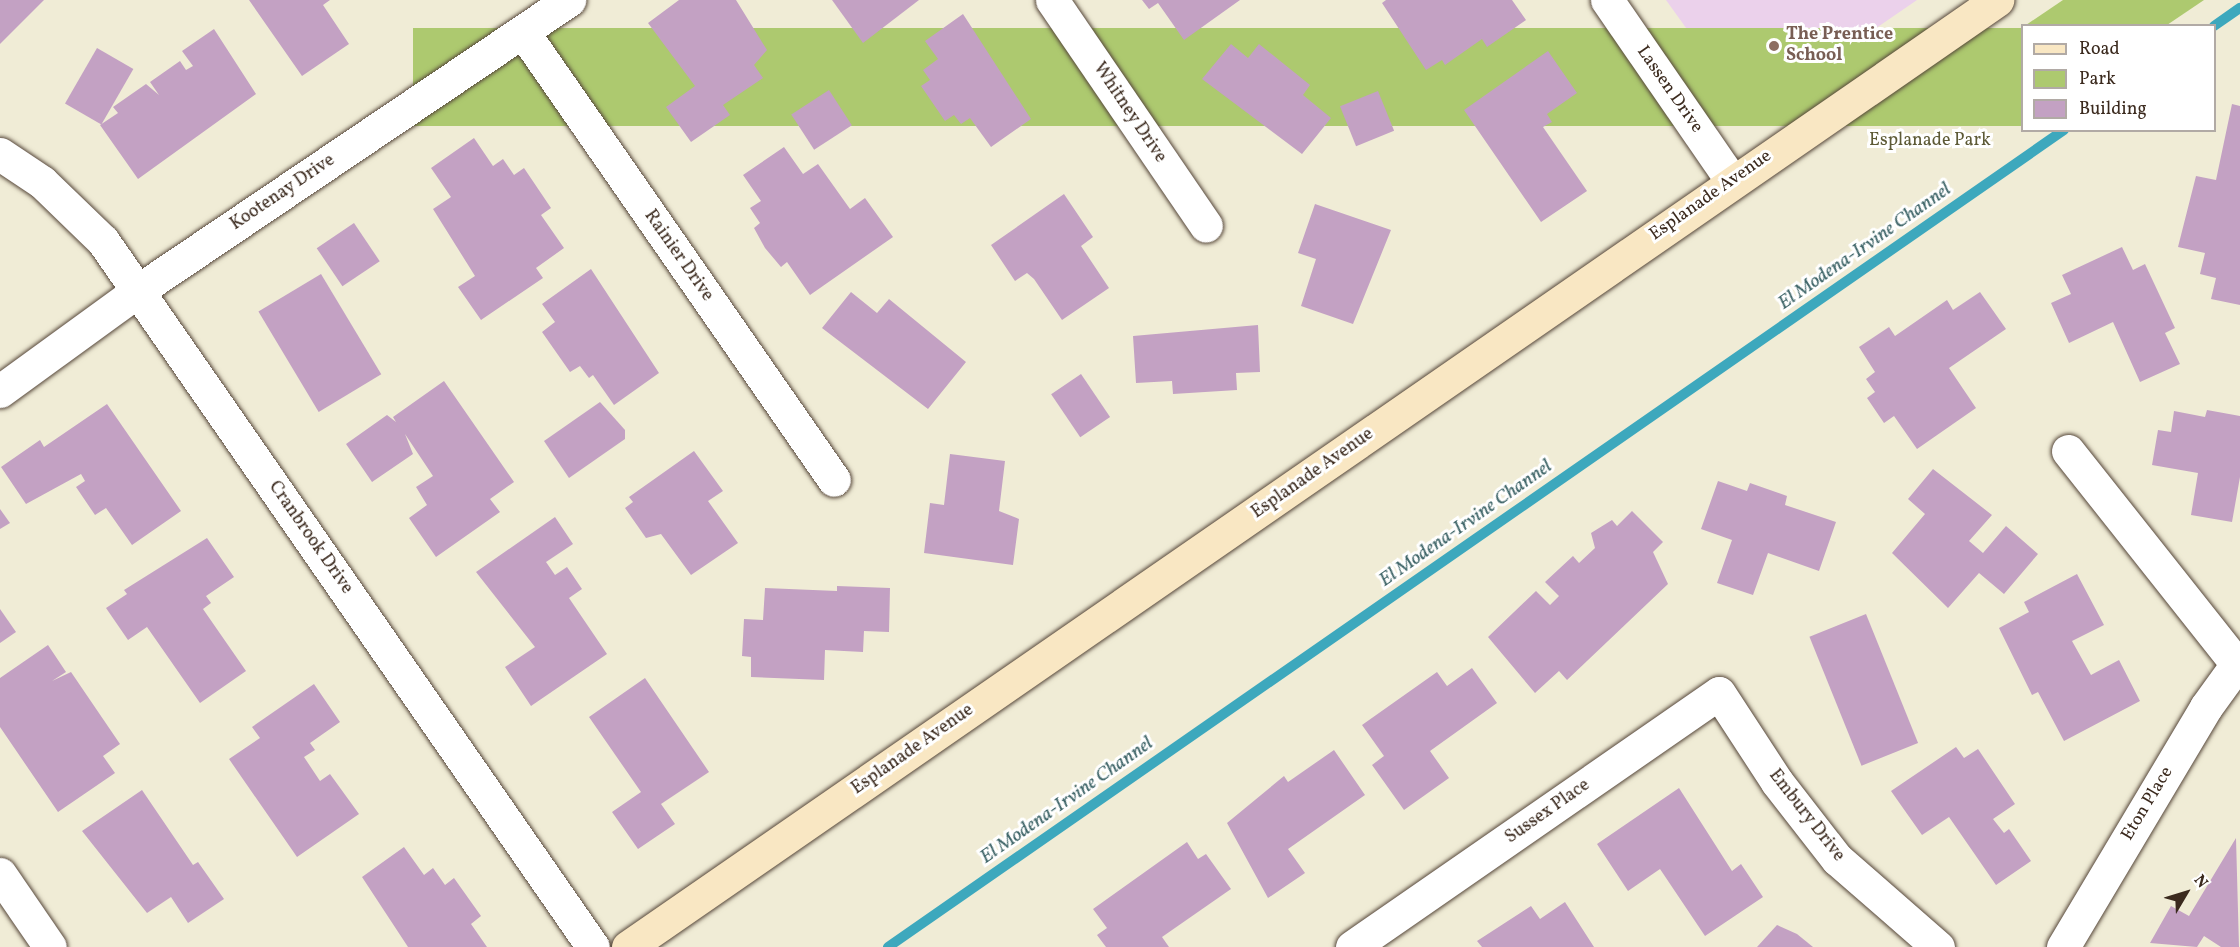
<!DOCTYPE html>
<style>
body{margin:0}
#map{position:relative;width:2240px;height:947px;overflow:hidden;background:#f0ecd6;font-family:Vollkorn,serif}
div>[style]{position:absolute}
.built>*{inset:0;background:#ebd1eb}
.green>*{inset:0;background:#adc96f;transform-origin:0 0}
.stream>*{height:10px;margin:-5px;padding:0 5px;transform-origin:5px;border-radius:5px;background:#3da8bd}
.building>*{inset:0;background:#c3a1c3;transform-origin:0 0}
.roads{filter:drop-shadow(0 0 2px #56473a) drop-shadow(0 0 2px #56473a)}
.street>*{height:33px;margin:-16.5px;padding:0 16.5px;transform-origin:16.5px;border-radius:16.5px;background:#fff}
.secondary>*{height:33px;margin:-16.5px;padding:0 16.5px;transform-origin:16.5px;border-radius:16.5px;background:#f9e7c3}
.dots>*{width:16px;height:16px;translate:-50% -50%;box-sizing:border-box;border:3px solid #fff;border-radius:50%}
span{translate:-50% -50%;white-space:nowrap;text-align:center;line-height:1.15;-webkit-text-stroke:6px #fff;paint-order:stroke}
.education-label{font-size:18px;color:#785e54;font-weight:700}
.left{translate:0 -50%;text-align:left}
.street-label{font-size:18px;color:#3b2a1e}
.park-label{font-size:18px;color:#5d5a36}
.water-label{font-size:20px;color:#3c6366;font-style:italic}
.legend{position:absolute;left:2021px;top:24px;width:195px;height:108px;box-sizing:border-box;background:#fff;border:2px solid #b1aaa5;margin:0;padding:8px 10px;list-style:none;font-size:18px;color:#3b2a1e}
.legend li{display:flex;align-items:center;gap:12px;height:30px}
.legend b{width:30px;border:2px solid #b1aaa5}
.north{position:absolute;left:2156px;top:863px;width:60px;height:60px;-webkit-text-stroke:4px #fff;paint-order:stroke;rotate:52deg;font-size:16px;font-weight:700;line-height:24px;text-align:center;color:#3b2a1e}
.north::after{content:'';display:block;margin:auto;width:21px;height:27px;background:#3b2a1e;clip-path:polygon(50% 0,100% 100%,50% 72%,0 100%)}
</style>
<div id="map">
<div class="built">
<i style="clip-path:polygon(1666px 0,1917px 0,1767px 103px,1732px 92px)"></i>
</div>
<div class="green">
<i style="clip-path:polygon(2063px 0,2204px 0,2167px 25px,2026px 25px)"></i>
<i style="left:2022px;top:28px;width:98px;height:1609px;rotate:90deg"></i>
</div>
<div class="stream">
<i style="left:2214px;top:26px;width:32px;rotate:-35deg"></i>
<i style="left:888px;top:947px;width:1432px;rotate:-34.79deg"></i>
</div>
<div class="building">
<i style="clip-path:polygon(0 0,44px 0,0 44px)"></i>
<i style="clip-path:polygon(249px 0,330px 0,323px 5px,349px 44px,302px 76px)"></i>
<i style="clip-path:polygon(679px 0,736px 0,767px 50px,754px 65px,763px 78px,723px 105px,730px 115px,691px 142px,666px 107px,695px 86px,648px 23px)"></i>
<i style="clip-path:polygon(832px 0,919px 0,863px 43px)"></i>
<i style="clip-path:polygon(1142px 0,1240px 0,1184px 40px,1158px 3px,1149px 9px)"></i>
<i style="clip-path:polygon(1386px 0,1512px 0,1526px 20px,1487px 47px,1482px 39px,1445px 65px,1442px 60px,1426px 70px,1382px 3px)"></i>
<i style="clip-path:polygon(963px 14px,1031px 119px,991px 147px,970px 118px,961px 124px,954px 115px,945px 121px,921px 86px,930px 80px,923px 70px,938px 59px,925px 41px)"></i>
<i style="clip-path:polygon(214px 29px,256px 94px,138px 179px,100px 125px,118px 113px,113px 107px,146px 84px,159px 95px,150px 82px,180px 61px,186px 70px,193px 66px,182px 51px)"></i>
<i style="clip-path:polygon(1231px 44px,1248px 58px,1259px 44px,1310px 85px,1303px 95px,1331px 118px,1302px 154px,1202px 79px)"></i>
<i style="left:97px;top:48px;width:42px;height:64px;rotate:30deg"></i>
<i style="clip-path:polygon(1548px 51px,1577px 93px,1547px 114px,1552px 122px,1543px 127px,1587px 191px,1541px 222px,1464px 110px)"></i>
<i style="left:829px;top:90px;width:42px;height:45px;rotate:57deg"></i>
<i style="left:1378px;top:91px;width:43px;height:41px;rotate:68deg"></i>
<i style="clip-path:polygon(2232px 104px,2240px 106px,2240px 305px,2211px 299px,2216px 278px,2200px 274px,2205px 253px,2178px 247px,2196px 176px,2216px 180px)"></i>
<i style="clip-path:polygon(474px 138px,493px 166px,503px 159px,514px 175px,524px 168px,551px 208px,541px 215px,564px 248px,536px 268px,543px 278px,481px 320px,458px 287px,475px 276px,433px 209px,451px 197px,431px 168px)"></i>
<i style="clip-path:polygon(784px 147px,803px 174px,818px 164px,850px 209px,865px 198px,893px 237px,810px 295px,787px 262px,781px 267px,765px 248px,754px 228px,760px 223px,750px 208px,761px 201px,743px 175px)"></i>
<i style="clip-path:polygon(1064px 194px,1093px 237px,1081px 246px,1109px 288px,1062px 320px,1034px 279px,1027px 273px,1015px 281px,991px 245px)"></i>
<i style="clip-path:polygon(1315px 204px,1391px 230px,1353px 324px,1301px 306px,1316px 259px,1298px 253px)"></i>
<i style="left:354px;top:223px;width:46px;height:45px;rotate:56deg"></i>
<i style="clip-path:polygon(2122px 247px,2133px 270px,2145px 264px,2175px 328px,2165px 333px,2180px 364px,2140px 382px,2113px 322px,2069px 343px,2051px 303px,2071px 294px,2062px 275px)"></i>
<i style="clip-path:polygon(591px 269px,659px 373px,614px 405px,593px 375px,589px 378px,580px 366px,570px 372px,542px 332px,555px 322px,542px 304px)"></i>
<i style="left:321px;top:274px;width:117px;height:73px;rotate:59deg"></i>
<i style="clip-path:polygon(851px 292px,877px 313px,889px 299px,966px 362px,928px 409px,822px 328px)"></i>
<i style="clip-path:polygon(1980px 292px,2006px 329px,1949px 368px,1976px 408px,1917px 449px,1894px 416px,1884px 423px,1867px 398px,1875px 392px,1866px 379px,1875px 372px,1859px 347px,1889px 327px,1895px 336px,1947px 300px,1953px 310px)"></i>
<i style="clip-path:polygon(1258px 325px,1260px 372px,1236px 373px,1237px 390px,1173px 394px,1172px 381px,1136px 383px,1133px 336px)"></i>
<i style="left:1081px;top:374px;width:52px;height:36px;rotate:56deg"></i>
<i style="clip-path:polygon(444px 381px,514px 482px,490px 499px,500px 512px,436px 557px,409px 518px,427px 505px,416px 487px,433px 476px,405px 434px,413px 454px,372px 482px,346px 444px,387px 415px,396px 422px,393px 417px)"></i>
<i style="clip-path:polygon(600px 402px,625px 430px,625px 439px,569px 478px,544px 441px)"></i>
<i style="clip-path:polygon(107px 404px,181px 511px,132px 545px,106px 508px,95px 515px,76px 487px,85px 481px,81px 474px,26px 504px,1px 467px,40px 440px,44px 447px)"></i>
<i style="clip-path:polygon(2207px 410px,2240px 416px,2240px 477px,2232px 522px,2191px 515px,2198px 473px,2152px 465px,2158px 430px,2171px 432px,2174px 411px,2205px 417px)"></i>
<i style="clip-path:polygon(694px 451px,723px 491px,708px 501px,738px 543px,691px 575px,661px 534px,646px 538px,625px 508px,633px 502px,629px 497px)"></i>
<i style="clip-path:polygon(950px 454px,1005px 461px,999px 511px,1019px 519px,1013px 565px,924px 553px,930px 503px,944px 505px)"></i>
<i style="clip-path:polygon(1933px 469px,1992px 515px,1969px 541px,1983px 553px,2006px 526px,2038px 554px,2004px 594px,1979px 573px,1948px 608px,1892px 553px,1925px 514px,1908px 499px)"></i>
<i style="clip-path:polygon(1718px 481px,1747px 491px,1750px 483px,1787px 496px,1785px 505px,1836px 522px,1819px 571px,1768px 553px,1753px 595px,1717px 583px,1732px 540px,1701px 529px)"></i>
<i style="clip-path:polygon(0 509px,10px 523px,0 529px)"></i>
<i style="clip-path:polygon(1632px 511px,1663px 542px,1653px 552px,1668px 584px,1567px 680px,1559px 671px,1535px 693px,1488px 637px,1536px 591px,1550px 605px,1559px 596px,1545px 582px,1573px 556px,1579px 563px,1595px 548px,1591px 533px,1612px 520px,1617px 526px)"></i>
<i style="clip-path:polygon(555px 517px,573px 544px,546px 562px,555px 575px,567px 567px,582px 589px,569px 598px,607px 654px,531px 706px,505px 667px,535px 647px,476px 572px)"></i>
<i style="clip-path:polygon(207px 538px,234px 577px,206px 596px,211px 603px,203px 609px,246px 671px,200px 703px,147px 627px,128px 640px,106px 608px,127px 594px,124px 590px)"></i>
<i style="clip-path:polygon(2077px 574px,2104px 625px,2072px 641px,2091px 675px,2119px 660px,2140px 701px,2064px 741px,2038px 692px,2032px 695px,1999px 628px,2029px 612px,2024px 602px)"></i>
<i style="clip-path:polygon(837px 586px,890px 588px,889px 632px,864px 631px,863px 652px,825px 650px,824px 680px,751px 677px,751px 657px,742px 656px,744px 619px,763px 620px,765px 588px,837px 591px)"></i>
<i style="clip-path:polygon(0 609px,16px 632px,0 643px)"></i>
<i style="left:1866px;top:614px;width:139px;height:61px;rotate:68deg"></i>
<i style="clip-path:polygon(48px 645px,66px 672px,52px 681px,71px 672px,120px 744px,103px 756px,115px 773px,58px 812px,0 727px,0 678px)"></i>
<i style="clip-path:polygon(1472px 668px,1497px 703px,1430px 751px,1449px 778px,1404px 810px,1372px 765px,1384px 756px,1362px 725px,1437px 672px,1447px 686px)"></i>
<i style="clip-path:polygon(645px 678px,709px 772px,661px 804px,675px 824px,638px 849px,612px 812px,641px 792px,589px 717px)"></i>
<i style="clip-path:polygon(314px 684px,340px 722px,310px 743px,315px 750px,304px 757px,320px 781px,330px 774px,359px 814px,297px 857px,229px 759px,260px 738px,252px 727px)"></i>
<i style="clip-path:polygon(1956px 747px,1964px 758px,1978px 749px,2015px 804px,1993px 819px,2004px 833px,2009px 829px,2031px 861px,1996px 885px,1949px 817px,1922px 835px,1891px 791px)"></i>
<i style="clip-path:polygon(1334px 750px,1365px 795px,1288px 849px,1305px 873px,1268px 898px,1227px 823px,1284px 776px,1288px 782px)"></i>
<i style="clip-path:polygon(1679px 788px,1732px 871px,1741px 864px,1763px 897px,1705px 936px,1660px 869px,1628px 891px,1597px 844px)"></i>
<i style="clip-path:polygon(142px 790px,193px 865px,198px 862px,224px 899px,188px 923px,171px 897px,147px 913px,82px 831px)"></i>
<i style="clip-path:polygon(2236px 838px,2239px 947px,2221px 947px,2204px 936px,2197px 947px,2150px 943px,2171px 906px,2189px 916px)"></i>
<i style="clip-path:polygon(1187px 842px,1198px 859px,1206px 854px,1231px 889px,1162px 937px,1169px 947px,1106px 947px,1097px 935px,1107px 928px,1093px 909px)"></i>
<i style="clip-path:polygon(404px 847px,424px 875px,433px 868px,445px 885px,454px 878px,481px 916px,471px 924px,487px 947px,408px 947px,362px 877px)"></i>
<i style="clip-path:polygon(1565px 902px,1594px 947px,1482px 947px,1477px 941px,1531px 906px,1540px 919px)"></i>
<i style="clip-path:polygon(1777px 925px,1797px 934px,1813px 947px,1757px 947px)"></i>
</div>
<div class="roads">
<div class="street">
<i style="left:1052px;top:0;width:273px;rotate:55.7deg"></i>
<i style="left:1607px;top:0;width:220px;rotate:55.4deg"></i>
<i style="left:523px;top:32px;width:545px;rotate:55.23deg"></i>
<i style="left:0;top:154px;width:50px;rotate:33.7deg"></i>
<i style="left:42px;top:182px;width:85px;rotate:44deg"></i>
<i style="left:103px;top:241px;width:859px;rotate:55.24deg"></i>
<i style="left:0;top:391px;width:172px;rotate:-36deg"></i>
<i style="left:139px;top:290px;width:519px;rotate:-34deg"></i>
<i style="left:2068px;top:451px;width:272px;rotate:51.6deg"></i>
<i style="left:0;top:874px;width:88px;rotate:55.6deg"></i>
<i style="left:1352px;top:947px;width:446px;rotate:-34.7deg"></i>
<i style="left:1719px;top:693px;width:106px;rotate:56.9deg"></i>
<i style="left:1777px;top:782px;width:98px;rotate:52.1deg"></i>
<i style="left:1837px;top:859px;width:134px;rotate:41.1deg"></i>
<i style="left:2063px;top:947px;width:279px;rotate:-59.2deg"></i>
<i style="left:2206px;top:707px;width:58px;rotate:-54.1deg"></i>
</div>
<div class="secondary">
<i style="left:628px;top:947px;width:1665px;rotate:-34.67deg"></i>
</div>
</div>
<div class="dots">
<i style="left:1774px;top:46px;background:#8d6e63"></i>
</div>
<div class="education-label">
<span class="left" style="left:1786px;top:46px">The Prentice<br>School</span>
</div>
<div class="street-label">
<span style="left:1669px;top:90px;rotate:55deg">Lassen Drive</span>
<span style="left:1129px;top:113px;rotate:56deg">Whitney Drive</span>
<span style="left:283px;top:193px;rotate:-34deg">Kootenay Drive</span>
<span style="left:1711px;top:196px;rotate:-35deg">Esplanade Avenue</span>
<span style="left:678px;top:256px;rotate:55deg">Rainier Drive</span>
<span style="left:1313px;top:474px;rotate:-35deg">Esplanade Avenue</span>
<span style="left:310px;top:538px;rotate:55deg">Cranbrook Drive</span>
<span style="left:913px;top:750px;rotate:-35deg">Esplanade Avenue</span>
<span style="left:2148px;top:804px;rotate:-59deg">Eton Place</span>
<span style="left:1548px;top:812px;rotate:-35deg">Sussex Place</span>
<span style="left:1806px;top:816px;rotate:52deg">Embury Drive</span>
</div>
<div class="park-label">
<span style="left:1930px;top:141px">Esplanade Park</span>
</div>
<div class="water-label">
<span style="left:1865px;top:247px;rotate:-35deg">El Modena-Irvine Channel</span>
<span style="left:1466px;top:524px;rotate:-35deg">El Modena-Irvine Channel</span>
<span style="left:1067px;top:801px;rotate:-35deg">El Modena-Irvine Channel</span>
</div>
<ul class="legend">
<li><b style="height:8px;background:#f9e7c3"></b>Road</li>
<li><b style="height:16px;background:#adc96f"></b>Park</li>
<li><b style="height:16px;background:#c3a1c3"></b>Building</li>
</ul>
<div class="north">N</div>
</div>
